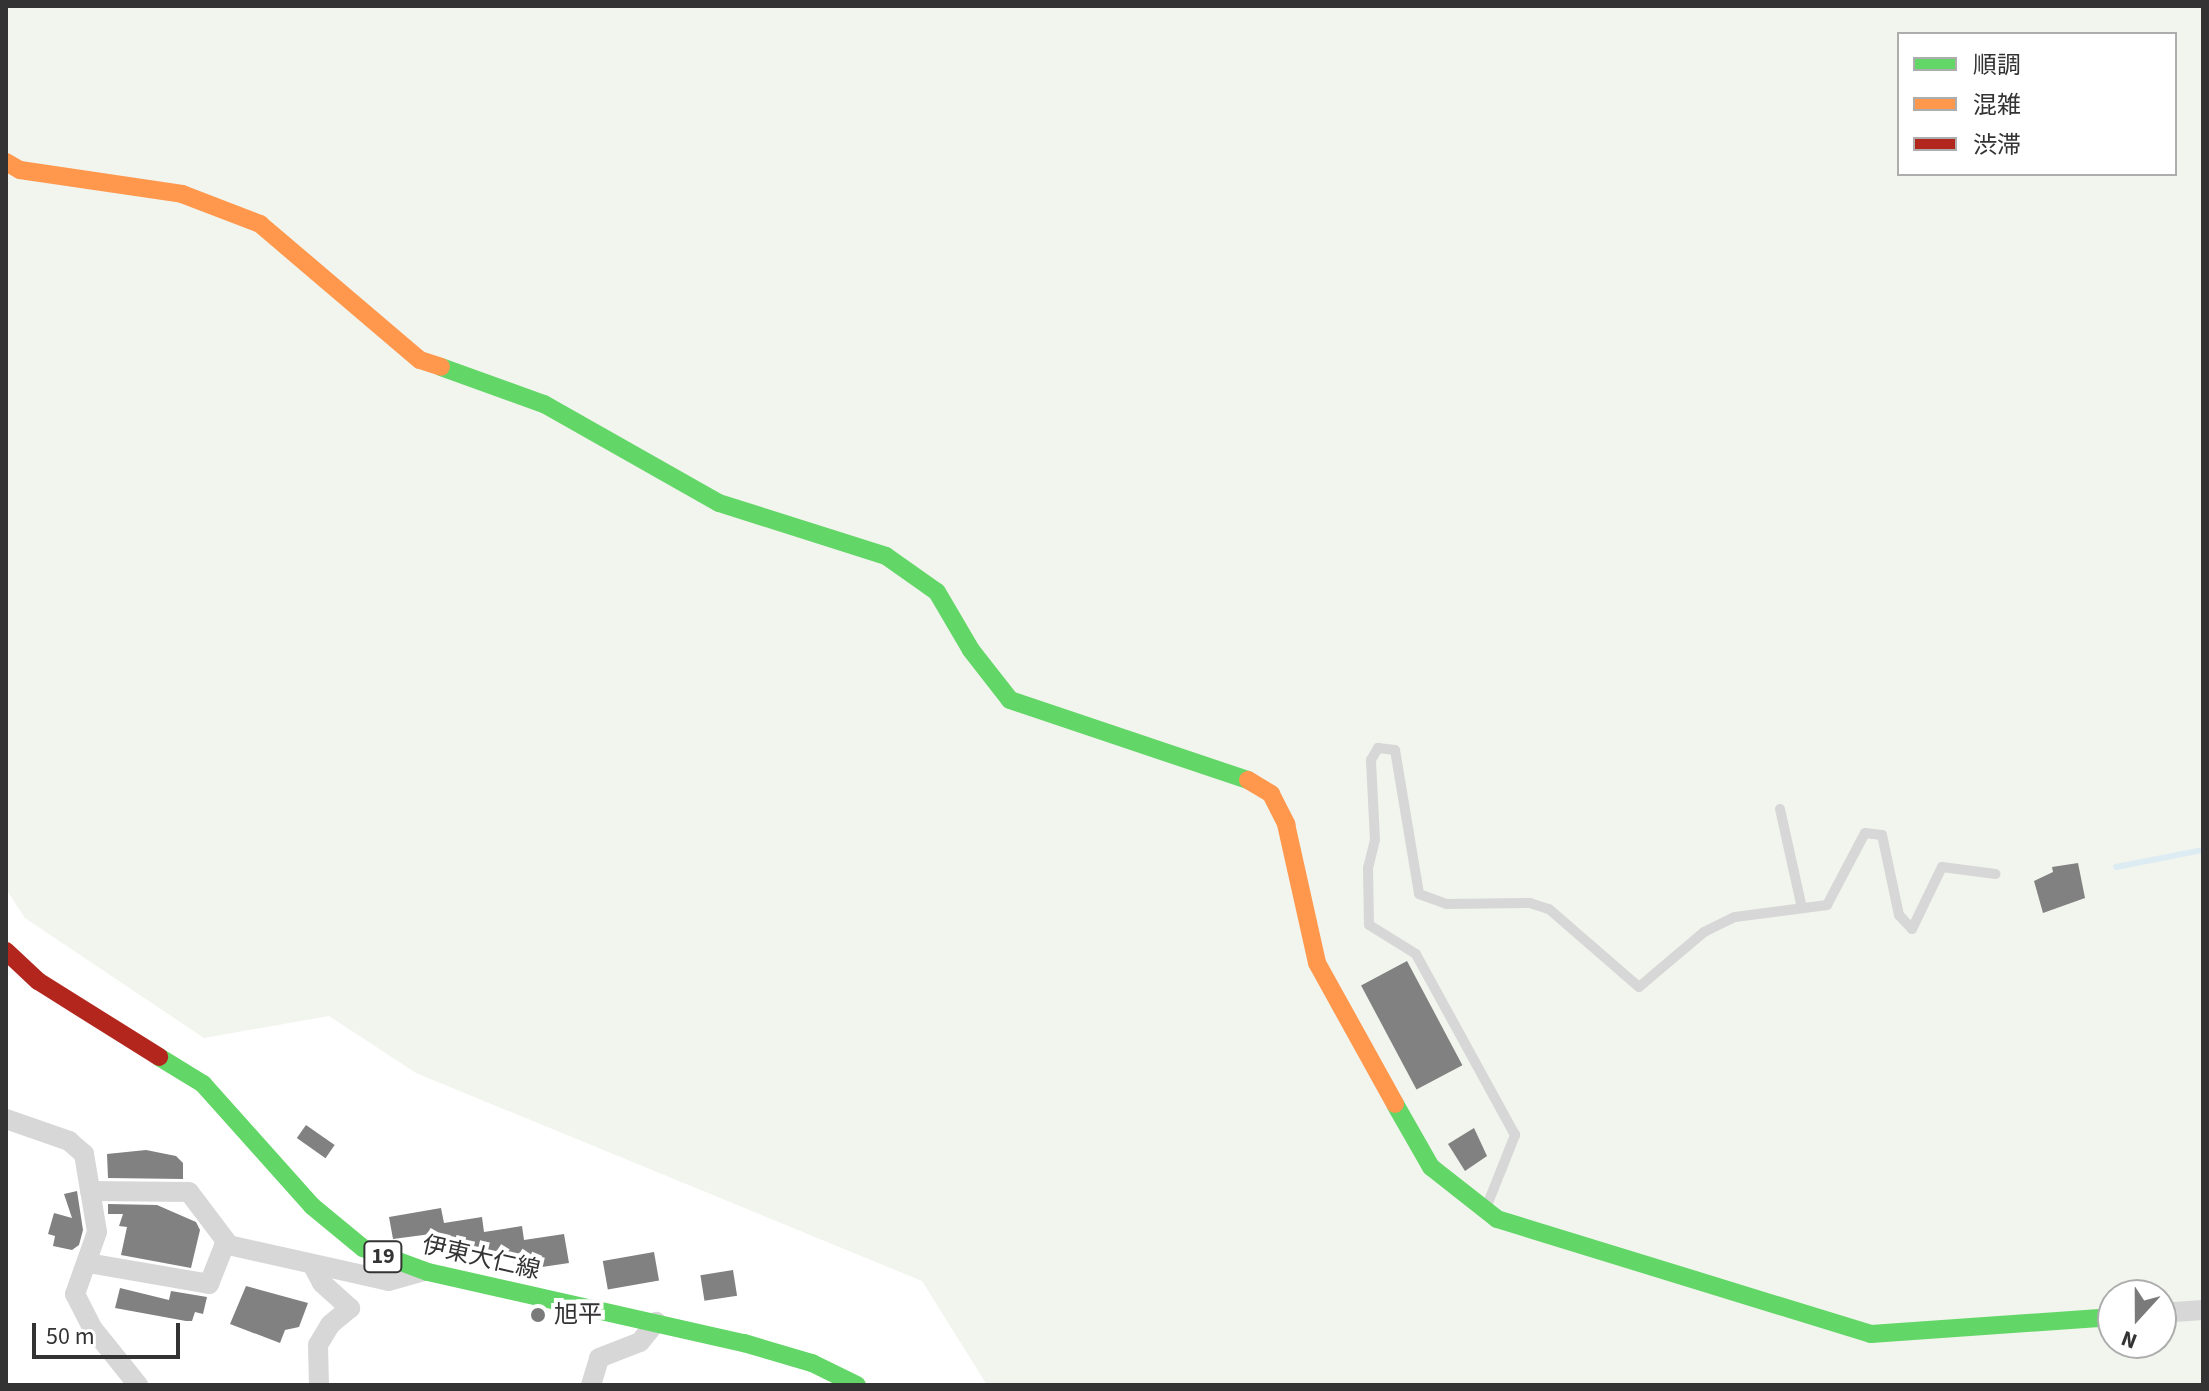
<!DOCTYPE html>
<meta charset="utf-8">
<style>
body{margin:0}
#map{position:relative;width:2209px;height:1391px;overflow:hidden;background:#fff;font-family:"Source Sans 3","Noto Sans JP",sans-serif}
div>[style]{position:absolute}
.green>*{inset:0;background:#f1f5ed}
.stream>*{height:6px;margin:-3px;padding:0 3px;transform-origin:3px;border-radius:3px;background:#ddebf3}
.building>*{inset:0;background:#818181;transform-origin:0 0}
.lane>*{height:10px;margin:-5px;padding:0 5px;transform-origin:5px;border-radius:5px;background:#d7d7d7}
.street>*{height:20px;margin:-10px;padding:0 10px;transform-origin:10px;border-radius:10px;background:#d7d7d7}
.fast>*{height:18px;margin:-9px;padding:0 9px;transform-origin:9px;border-radius:9px;background:#63d668}
.slow>*{height:18px;margin:-9px;padding:0 9px;transform-origin:9px;border-radius:9px;background:#ff974d}
.jam>*{height:18px;margin:-9px;padding:0 9px;transform-origin:9px;border-radius:9px;background:#b3261e}
.dots>*{width:22px;height:22px;translate:-50% -50%;box-sizing:border-box;border:4px solid #fff;border-radius:50%}
span{translate:-50% -50%;white-space:nowrap;text-align:center;line-height:1.15;-webkit-text-stroke:8px #fff;paint-order:stroke}
.shield-label span{padding:2px 6px;background:#fff;border:2px solid;border-radius:6px;-webkit-text-stroke-width:0}
.shield-label{font-size:22px;color:#333;font-weight:700}
.street-label{font-size:24px;color:#333}
.poi-label{font-size:24px;color:#333}
.left{translate:0 -50%;text-align:left}
.frame{position:absolute;inset:0;border:8px solid #333;pointer-events:none}
.legend{position:absolute;left:1897px;top:32px;width:280px;height:144px;box-sizing:border-box;background:#fff;border:2px solid #adadad;margin:0;padding:10px 14px;list-style:none;font-size:24px;color:#333}
.legend li{display:flex;align-items:center;gap:16px;height:40px}
.legend b{width:40px;border:2px solid #adadad}
.north{position:absolute;left:2097px;top:1279px;width:80px;height:80px;box-sizing:border-box;background:#fff;border:2px solid #adadad;border-radius:50%;rotate:201deg;font-size:22px;font-weight:700;line-height:32px;text-align:center;color:#333}
.north::after{content:'';display:block;margin:auto;width:28px;height:36px;background:#7a7a7a;clip-path:polygon(50% 0,100% 100%,50% 72%,0 100%)}
.scale{position:absolute;left:32px;top:1323px;width:148px;height:36px;box-sizing:border-box;border:4px solid #333;border-top:0;padding-left:10px;font-size:24px;line-height:28px;white-space:nowrap;color:#333;-webkit-text-stroke:6px #fff;paint-order:stroke}
</style>
<div id="map">
<div class="green">
<i style="clip-path:polygon(evenodd,6px 6px,2203px 6px,2203px 1385px,987px 1385px,922px 1281px,416px 1073px,329px 1016px,204px 1038px,25px 918px,6px 889px,6px 6px,1899px 34px,2175px 34px,2175px 174px,1899px 174px,1899px 34px,6px 6px,2113px 1295px,2161px 1295px,2161px 1343px,2113px 1343px,2113px 1295px)"></i>
</div>
<div class="stream">
<i style="left:2116px;top:867px;width:89px;rotate:-11.1deg"></i>
</div>
<div class="building">
<i style="clip-path:polygon(2078px 863px,2085px 898px,2043px 913px,2034px 881px,2053px 872px,2052px 867px)"></i>
<i style="left:1407px;top:961px;width:118px;height:52px;rotate:62deg"></i>
<i style="left:306px;top:1125px;width:35px;height:16px;rotate:35deg"></i>
<i style="clip-path:polygon(1474px 1128px,1487px 1156px,1465px 1171px,1448px 1144px)"></i>
<i style="clip-path:polygon(146px 1150px,176px 1156px,183px 1163px,183px 1179px,108px 1178px,107px 1154px)"></i>
<i style="clip-path:polygon(77px 1191px,83px 1230px,79px 1245px,72px 1250px,53px 1246px,55px 1236px,48px 1234px,54px 1213px,72px 1218px,64px 1194px)"></i>
<i style="clip-path:polygon(108px 1204px,157px 1205px,196px 1222px,200px 1230px,191px 1268px,121px 1255px,127px 1227px,119px 1226px,123px 1214px,108px 1214px)"></i>
<i style="clip-path:polygon(441px 1208px,444px 1223px,482px 1217px,484px 1232px,522px 1226px,524px 1240px,564px 1234px,569px 1263px,515px 1271px,512px 1256px,475px 1262px,472px 1247px,434px 1253px,431px 1234px,393px 1239px,389px 1217px)"></i>
<i style="left:654px;top:1252px;width:29px;height:52px;rotate:80deg"></i>
<i style="left:733px;top:1270px;width:26px;height:33px;rotate:81deg"></i>
<i style="clip-path:polygon(246px 1286px,308px 1303px,299px 1327px,285px 1330px,280px 1343px,230px 1324px)"></i>
<i style="clip-path:polygon(120px 1288px,169px 1300px,171px 1291px,207px 1297px,203px 1314px,195px 1312px,192px 1321px,186px 1321px,115px 1308px)"></i>
</div>
<div class="lane">
<i style="left:1780px;top:809px;width:101px;rotate:77.5deg"></i>
<i style="left:1486px;top:1208px;width:79px;rotate:-68.3deg"></i>
<i style="left:1515px;top:1135px;width:206px;rotate:-118.7deg"></i>
<i style="left:1416px;top:954px;width:55px;rotate:-148.3deg"></i>
<i style="left:1369px;top:925px;width:57px;rotate:-91deg"></i>
<i style="left:1368px;top:868px;width:29px;rotate:-76deg"></i>
<i style="left:1375px;top:840px;width:80px;rotate:-92.9deg"></i>
<i style="left:1371px;top:760px;width:14px;rotate:-60deg"></i>
<i style="left:1378px;top:748px;width:17px;rotate:7deg"></i>
<i style="left:1395px;top:750px;width:146px;rotate:80.5deg"></i>
<i style="left:1419px;top:894px;width:29px;rotate:20deg"></i>
<i style="left:1446px;top:904px;width:84px;rotate:-0.7deg"></i>
<i style="left:1530px;top:903px;width:20px;rotate:18deg"></i>
<i style="left:1549px;top:909px;width:119px;rotate:40.9deg"></i>
<i style="left:1639px;top:987px;width:85px;rotate:-40.2deg"></i>
<i style="left:1704px;top:932px;width:34px;rotate:-26deg"></i>
<i style="left:1735px;top:917px;width:93px;rotate:-7.4deg"></i>
<i style="left:1827px;top:905px;width:81px;rotate:-62.2deg"></i>
<i style="left:1865px;top:833px;width:17px;rotate:7deg"></i>
<i style="left:1882px;top:835px;width:82px;rotate:78deg"></i>
<i style="left:1899px;top:915px;width:19px;rotate:47deg"></i>
<i style="left:1912px;top:929px;width:69px;rotate:-64.2deg"></i>
<i style="left:1942px;top:867px;width:54px;rotate:7.4deg"></i>
</div>
<div class="street">
<i style="left:6px;top:1119px;width:67px;rotate:19.2deg"></i>
<i style="left:69px;top:1141px;width:20px;rotate:41deg"></i>
<i style="left:84px;top:1154px;width:79px;rotate:80.5deg"></i>
<i style="left:97px;top:1232px;width:66px;rotate:109.5deg"></i>
<i style="left:75px;top:1294px;width:39px;rotate:63deg"></i>
<i style="left:93px;top:1329px;width:72px;rotate:51.2deg"></i>
<i style="left:224px;top:1244px;width:169px;rotate:12.6deg"></i>
<i style="left:389px;top:1281px;width:35px;rotate:-16deg"></i>
<i style="left:88px;top:1263px;width:123px;rotate:9.8deg"></i>
<i style="left:209px;top:1284px;width:46px;rotate:-68.4deg"></i>
<i style="left:226px;top:1241px;width:61px;rotate:-127.1deg"></i>
<i style="left:189px;top:1192px;width:99px;rotate:-179.4deg"></i>
<i style="left:312px;top:1264px;width:21px;rotate:62deg"></i>
<i style="left:322px;top:1283px;width:38px;rotate:42deg"></i>
<i style="left:350px;top:1308px;width:26px;rotate:140deg"></i>
<i style="left:330px;top:1325px;width:23px;rotate:121deg"></i>
<i style="left:318px;top:1345px;width:40px;rotate:88.6deg"></i>
<i style="left:2161px;top:1313px;width:42px;rotate:-4.1deg"></i>
<i style="left:591px;top:1385px;width:28px;rotate:-73deg"></i>
<i style="left:599px;top:1358px;width:44px;rotate:-21.3deg"></i>
<i style="left:640px;top:1342px;width:26px;rotate:-51deg"></i>
</div>
<div class="fast">
<i style="left:441px;top:367px;width:109px;rotate:19.8deg"></i>
<i style="left:544px;top:404px;width:201px;rotate:29.5deg"></i>
<i style="left:719px;top:503px;width:175px;rotate:17.6deg"></i>
<i style="left:886px;top:556px;width:62px;rotate:35.2deg"></i>
<i style="left:937px;top:592px;width:67px;rotate:59.6deg"></i>
<i style="left:971px;top:650px;width:63px;rotate:52deg"></i>
<i style="left:1010px;top:700px;width:251px;rotate:18.6deg"></i>
<i style="left:159px;top:1057px;width:52px;rotate:31.5deg"></i>
<i style="left:203px;top:1084px;width:164px;rotate:48.2deg"></i>
<i style="left:312px;top:1206px;width:66px;rotate:39.5deg"></i>
<i style="left:363px;top:1248px;width:69px;rotate:20.3deg"></i>
<i style="left:428px;top:1272px;width:324px;rotate:12.7deg"></i>
<i style="left:744px;top:1343px;width:71px;rotate:16.4deg"></i>
<i style="left:812px;top:1363px;width:50px;rotate:26.1deg"></i>
<i style="left:1395px;top:1104px;width:73px;rotate:60.3deg"></i>
<i style="left:1431px;top:1167px;width:84px;rotate:38.2deg"></i>
<i style="left:1497px;top:1219px;width:391px;rotate:17.1deg"></i>
<i style="left:1871px;top:1334px;width:243px;rotate:-4deg"></i>
</div>
<div class="slow">
<i style="left:6px;top:162px;width:16px;rotate:30deg"></i>
<i style="left:20px;top:170px;width:164px;rotate:8.4deg"></i>
<i style="left:182px;top:194px;width:84px;rotate:21deg"></i>
<i style="left:260px;top:224px;width:210px;rotate:40.4deg"></i>
<i style="left:420px;top:360px;width:22px;rotate:18deg"></i>
<i style="left:1248px;top:780px;width:27px;rotate:31deg"></i>
<i style="left:1271px;top:794px;width:34px;rotate:63deg"></i>
<i style="left:1286px;top:824px;width:142px;rotate:77.4deg"></i>
<i style="left:1317px;top:963px;width:161px;rotate:61deg"></i>
</div>
<div class="jam">
<i style="left:6px;top:951px;width:44px;rotate:43.2deg"></i>
<i style="left:38px;top:981px;width:143px;rotate:32.1deg"></i>
</div>
<div class="dots">
<i style="left:538px;top:1315px;background:#7a7a7a"></i>
</div>
<div class="shield-label">
<span style="left:383px;top:1257px">19</span>
</div>
<div class="street-label">
<span style="left:481px;top:1258px;rotate:13deg">伊東大仁線</span>
</div>
<div class="poi-label">
<span class="left" style="left:554px;top:1315px">旭平</span>
</div>
<div class="frame"></div>
<ul class="legend">
<li><b style="height:10px;background:#63d668"></b>順調</li>
<li><b style="height:10px;background:#ff974d"></b>混雑</li>
<li><b style="height:10px;background:#b3261e"></b>渋滞</li>
</ul>
<div class="north">N</div>
<div class="scale">50 m</div>
</div>
